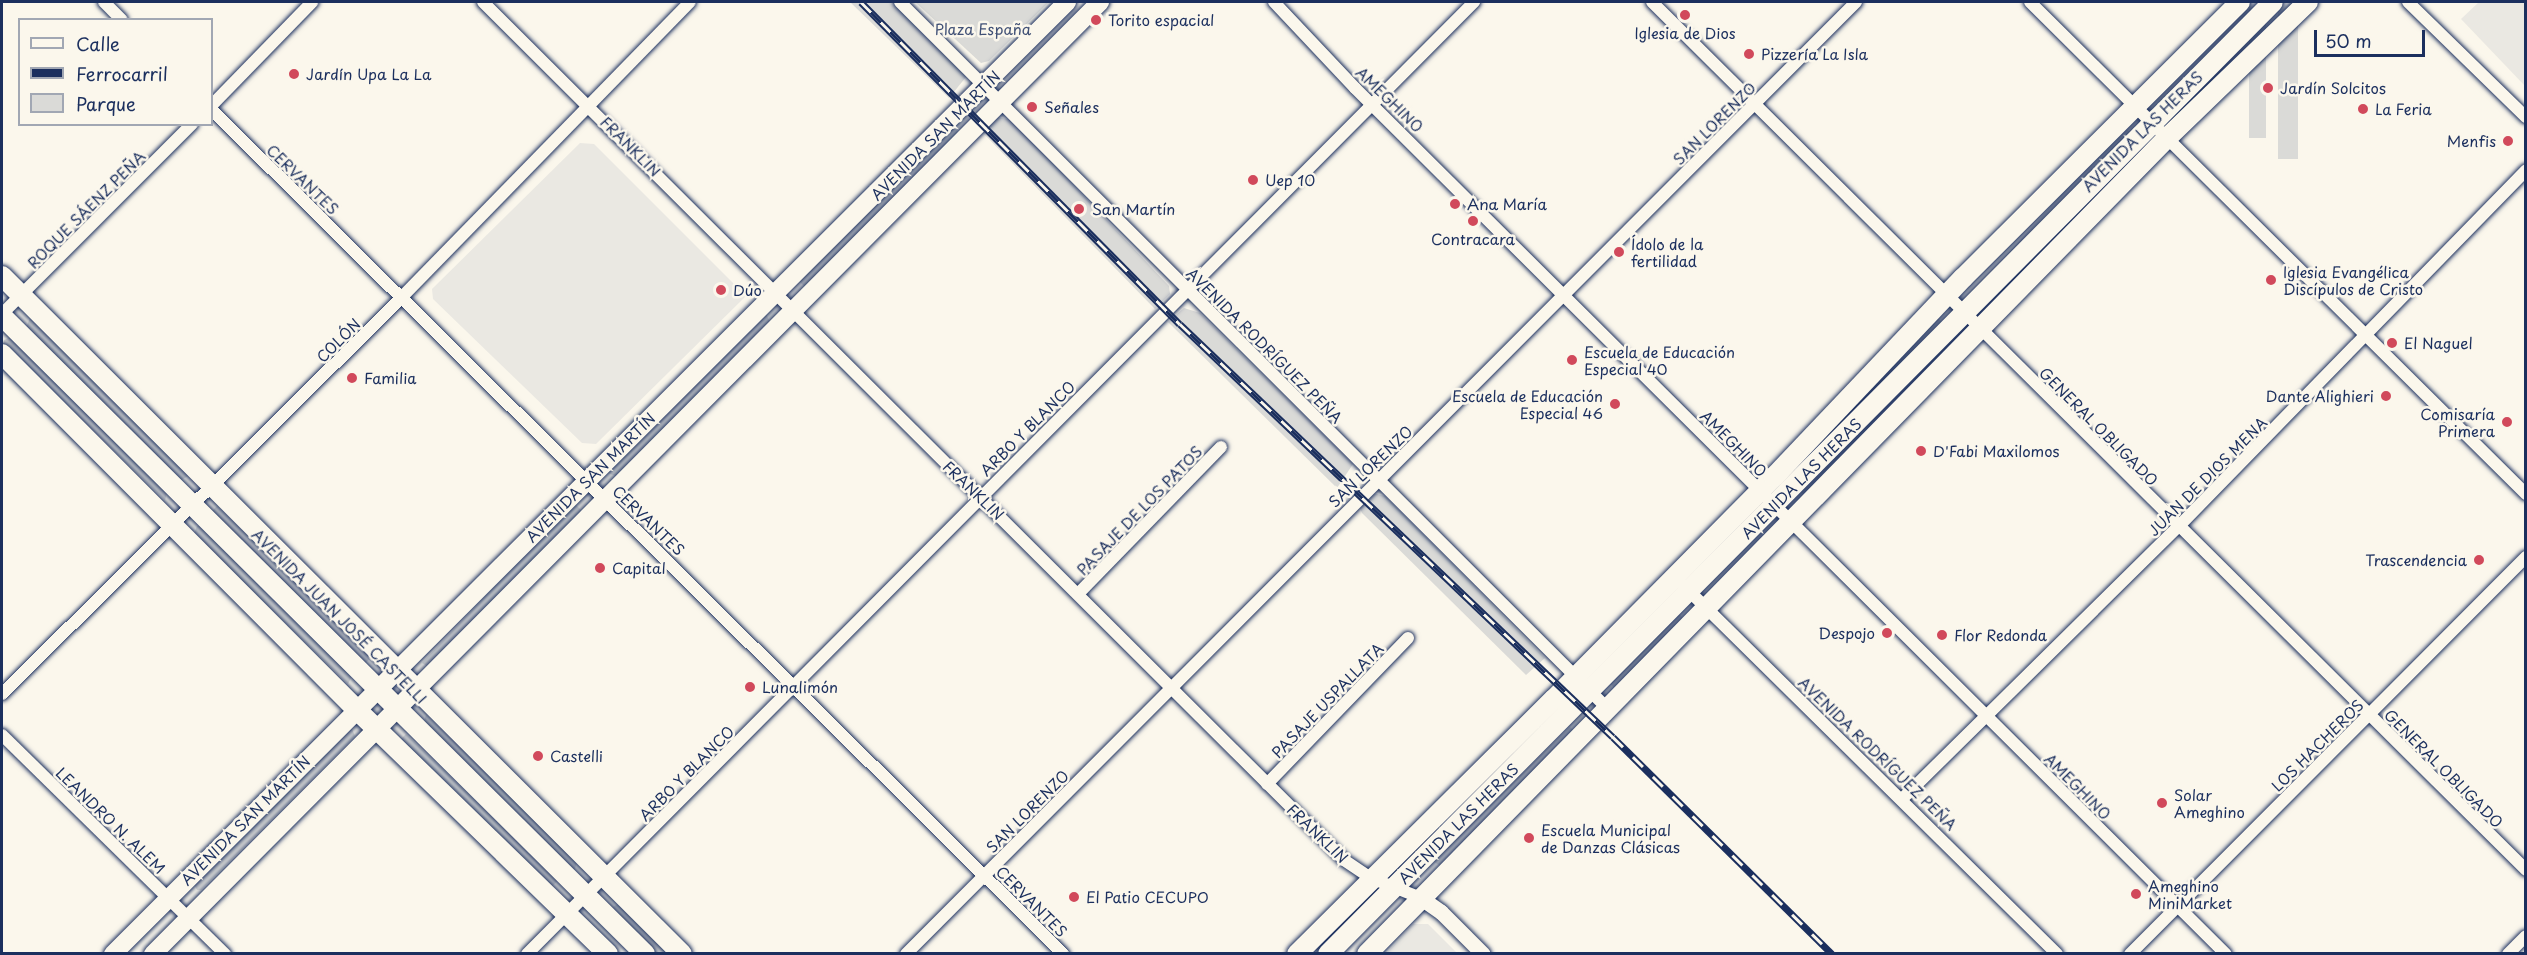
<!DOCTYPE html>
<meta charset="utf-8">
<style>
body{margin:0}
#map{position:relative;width:2527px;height:955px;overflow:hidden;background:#fbf7ec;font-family:"Playpen Sans",sans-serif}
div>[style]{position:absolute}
.built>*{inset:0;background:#eae8e2}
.green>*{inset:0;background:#dadad7;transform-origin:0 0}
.roads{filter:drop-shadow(0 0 2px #1b2f5e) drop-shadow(0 0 2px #1b2f5e)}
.minor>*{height:12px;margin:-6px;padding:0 6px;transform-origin:6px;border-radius:6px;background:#fbf7ec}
.tertiary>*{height:15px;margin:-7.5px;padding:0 7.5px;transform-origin:7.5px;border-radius:7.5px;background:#fbf7ec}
.secondary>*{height:18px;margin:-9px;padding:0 9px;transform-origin:9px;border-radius:9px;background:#fbf7ec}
.primary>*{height:20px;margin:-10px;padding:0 10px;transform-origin:10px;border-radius:10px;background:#fbf7ec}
.rail>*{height:7px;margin-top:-3.5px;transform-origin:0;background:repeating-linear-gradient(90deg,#fbf7ec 0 14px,#1b2f5e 0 28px);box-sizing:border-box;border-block:2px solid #1b2f5e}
.dots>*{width:16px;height:16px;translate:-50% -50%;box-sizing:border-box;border:3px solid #fbf7ec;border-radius:50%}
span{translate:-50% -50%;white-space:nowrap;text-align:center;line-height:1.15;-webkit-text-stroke:5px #fbf7ec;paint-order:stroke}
.poi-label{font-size:15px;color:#1b2f5e}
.left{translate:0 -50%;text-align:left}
.right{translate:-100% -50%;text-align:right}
.park-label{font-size:15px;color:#415176}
.street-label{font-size:15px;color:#1b2f5e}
.frame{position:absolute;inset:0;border:3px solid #1b2f5e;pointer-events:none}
.legend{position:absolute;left:18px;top:18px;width:195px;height:108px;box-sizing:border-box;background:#fbf7ec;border:2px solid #a1a7b3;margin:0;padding:8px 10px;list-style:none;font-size:18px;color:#1b2f5e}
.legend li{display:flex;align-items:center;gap:12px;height:30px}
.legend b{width:30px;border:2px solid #a1a7b3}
.scale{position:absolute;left:2314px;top:30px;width:111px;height:27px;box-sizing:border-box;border:3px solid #1b2f5e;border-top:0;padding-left:8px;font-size:18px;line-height:21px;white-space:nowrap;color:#1b2f5e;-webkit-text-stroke:4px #fbf7ec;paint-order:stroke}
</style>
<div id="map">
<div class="built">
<i style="clip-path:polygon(2479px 2px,2525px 2px,2525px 86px,2461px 19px)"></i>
<i style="clip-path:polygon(580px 143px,594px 144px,746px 296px,596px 444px,582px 443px,433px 299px,432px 289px)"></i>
<i style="clip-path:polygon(1413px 924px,1428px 924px,1457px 953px,1386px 954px)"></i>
</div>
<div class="green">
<i style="clip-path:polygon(850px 2px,893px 2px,964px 69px,966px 77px,949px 98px)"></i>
<i style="clip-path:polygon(915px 2px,1049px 2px,989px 61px,981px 63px)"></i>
<i style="left:2249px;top:2px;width:17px;height:136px"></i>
<i style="left:2278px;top:2px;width:20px;height:157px"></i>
<i style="clip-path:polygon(997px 117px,1012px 120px,1169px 286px,1170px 294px,1155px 309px,982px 132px)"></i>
<i style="clip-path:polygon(954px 125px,958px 132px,806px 288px,798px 280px)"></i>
<i style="left:2123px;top:126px;width:12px;height:221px;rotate:42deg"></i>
<i style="left:2141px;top:140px;width:11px;height:221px;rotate:45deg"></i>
<i style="clip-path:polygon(1184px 308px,1200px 313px,1353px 464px,1337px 488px,1168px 322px)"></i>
<i style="clip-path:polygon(766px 314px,770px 322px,618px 477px,608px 473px)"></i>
<i style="left:1937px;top:317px;width:10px;height:224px;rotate:45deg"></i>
<i style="clip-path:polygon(30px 318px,36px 319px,190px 475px,181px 480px,26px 328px)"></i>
<i style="clip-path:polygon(1952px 334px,1959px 340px,1806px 496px,1797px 489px)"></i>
<i style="clip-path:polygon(13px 336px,167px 493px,165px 500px,4px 344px,4px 340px)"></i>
<i style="clip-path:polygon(1373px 493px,1385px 496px,1545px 658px,1526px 675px,1362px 513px,1360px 508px)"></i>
<i style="clip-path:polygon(574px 503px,583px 512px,427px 666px,422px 663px)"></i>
<i style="left:217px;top:506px;width:216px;height:11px;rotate:44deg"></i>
<i style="clip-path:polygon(197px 526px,203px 526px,352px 676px,348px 684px,194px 534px)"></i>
<i style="left:1678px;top:613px;width:10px;height:98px;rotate:45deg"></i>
<i style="clip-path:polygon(426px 715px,578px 860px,574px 871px,423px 724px)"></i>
<i style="clip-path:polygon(1570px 727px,1575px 732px,1440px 866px,1433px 861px)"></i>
<i style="clip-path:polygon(347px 728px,352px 729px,355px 736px,201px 890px,197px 890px,193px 882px)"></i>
<i style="left:406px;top:734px;width:211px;height:10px;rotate:44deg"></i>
<i style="clip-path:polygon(618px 904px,622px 904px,672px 953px,655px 953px,614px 913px,613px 907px)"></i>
</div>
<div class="roads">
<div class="minor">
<i style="left:104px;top:2px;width:25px;rotate:45deg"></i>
<i style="left:483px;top:2px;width:1216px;rotate:44.9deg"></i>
<i style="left:1344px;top:860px;width:32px;rotate:34deg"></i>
<i style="left:1371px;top:878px;width:54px;rotate:21.8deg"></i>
<i style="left:900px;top:2px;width:1002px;rotate:44.96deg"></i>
<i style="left:1274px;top:2px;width:118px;rotate:46.7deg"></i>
<i style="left:1355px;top:88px;width:1228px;rotate:44.84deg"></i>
<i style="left:1652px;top:2px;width:1232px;rotate:44.8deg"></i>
<i style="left:2030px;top:2px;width:699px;rotate:44.77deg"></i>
<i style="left:2408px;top:2px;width:165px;rotate:44.3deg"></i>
<i style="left:212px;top:105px;width:144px;rotate:-45.8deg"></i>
<i style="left:212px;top:110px;width:1199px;rotate:44.76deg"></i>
<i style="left:2px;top:314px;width:269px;rotate:-45deg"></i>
<i style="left:1684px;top:586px;width:524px;rotate:44.61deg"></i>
<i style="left:1078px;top:594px;width:205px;rotate:-45.8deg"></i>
<i style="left:2px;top:694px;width:564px;rotate:-44.78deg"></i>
<i style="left:402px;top:297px;width:412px;rotate:-45.7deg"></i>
<i style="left:2px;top:735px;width:313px;rotate:44.5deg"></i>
<i style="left:1267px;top:784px;width:203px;rotate:-46deg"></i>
<i style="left:1903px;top:798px;width:388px;rotate:-44.6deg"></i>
<i style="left:2179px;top:526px;width:497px;rotate:-45.7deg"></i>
<i style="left:527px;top:954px;width:1343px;rotate:-45.15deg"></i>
<i style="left:906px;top:954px;width:1345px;rotate:-45.06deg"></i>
<i style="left:2130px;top:954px;width:561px;rotate:-45.07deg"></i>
<i style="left:2508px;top:954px;width:25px;rotate:-45deg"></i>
</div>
<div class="tertiary">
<i style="left:1421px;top:898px;width:24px;rotate:35deg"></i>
<i style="left:1441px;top:912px;width:59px;rotate:45deg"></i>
</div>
<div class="secondary">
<i style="left:113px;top:954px;width:1348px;rotate:-44.94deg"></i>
<i style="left:153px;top:954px;width:1343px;rotate:-45.15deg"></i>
</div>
<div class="primary">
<i style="left:2px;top:276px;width:960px;rotate:44.92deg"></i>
<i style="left:2px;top:316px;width:906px;rotate:44.78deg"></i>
<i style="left:2px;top:354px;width:503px;rotate:45.08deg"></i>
<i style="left:357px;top:710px;width:350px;rotate:44.2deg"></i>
<i style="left:1297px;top:954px;width:362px;rotate:-44.8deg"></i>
<i style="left:1554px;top:699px;width:313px;rotate:-45.3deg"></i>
<i style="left:1774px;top:477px;width:274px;rotate:-46.5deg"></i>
<i style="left:1963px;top:278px;width:391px;rotate:-44.9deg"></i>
<i style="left:1328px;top:954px;width:1341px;rotate:-45.21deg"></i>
<i style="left:1367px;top:954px;width:1143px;rotate:-45.57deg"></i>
<i style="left:2167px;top:138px;width:196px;rotate:-44deg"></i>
</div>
</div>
<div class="rail">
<i style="left:861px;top:2px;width:453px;rotate:45.3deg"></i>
<i style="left:1180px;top:324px;width:598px;rotate:43.65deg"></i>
<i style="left:1613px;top:737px;width:308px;rotate:44.7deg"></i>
</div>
<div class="dots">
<i style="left:1685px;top:15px;background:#d1495b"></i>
<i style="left:1096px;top:20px;background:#d1495b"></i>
<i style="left:1749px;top:54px;background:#d1495b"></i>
<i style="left:294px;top:74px;background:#d1495b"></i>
<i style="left:2268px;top:88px;background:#d1495b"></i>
<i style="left:1032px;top:107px;background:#d1495b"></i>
<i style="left:2363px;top:109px;background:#d1495b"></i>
<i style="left:2508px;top:141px;background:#d1495b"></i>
<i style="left:1253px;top:180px;background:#d1495b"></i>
<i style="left:1455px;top:204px;background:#d1495b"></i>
<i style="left:1079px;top:209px;background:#d1495b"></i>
<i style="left:1473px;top:221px;background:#d1495b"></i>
<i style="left:1619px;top:252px;background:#d1495b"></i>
<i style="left:2271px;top:280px;background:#d1495b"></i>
<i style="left:721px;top:290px;background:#d1495b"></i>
<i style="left:2392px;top:343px;background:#d1495b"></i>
<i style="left:1572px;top:360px;background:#d1495b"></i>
<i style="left:352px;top:378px;background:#d1495b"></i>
<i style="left:2386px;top:396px;background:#d1495b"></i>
<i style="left:1615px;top:404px;background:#d1495b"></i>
<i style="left:2507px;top:422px;background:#d1495b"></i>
<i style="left:1921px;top:451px;background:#d1495b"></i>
<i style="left:2479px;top:560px;background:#d1495b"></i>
<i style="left:600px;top:568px;background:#d1495b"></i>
<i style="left:1887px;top:633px;background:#d1495b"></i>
<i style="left:1942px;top:635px;background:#d1495b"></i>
<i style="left:750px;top:687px;background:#d1495b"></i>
<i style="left:538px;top:756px;background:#d1495b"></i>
<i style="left:2162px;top:803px;background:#d1495b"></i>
<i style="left:1529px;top:838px;background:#d1495b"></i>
<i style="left:2136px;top:894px;background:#d1495b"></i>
<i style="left:1074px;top:897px;background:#d1495b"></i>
</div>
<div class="poi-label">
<span class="left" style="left:1108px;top:20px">Torito espacial</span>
<span style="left:1685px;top:33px">Iglesia de Dios</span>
<span class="left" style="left:1761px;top:54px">Pizzería La Isla</span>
<span class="left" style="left:306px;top:74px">Jardín Upa La La</span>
<span class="left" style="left:2280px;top:88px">Jardín Solcitos</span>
<span class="left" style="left:1044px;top:107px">Señales</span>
<span class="left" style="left:2375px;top:109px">La Feria</span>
<span class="right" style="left:2496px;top:141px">Menfis</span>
<span class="left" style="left:1265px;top:180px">Uep 10</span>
<span class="left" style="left:1467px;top:204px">Ana María</span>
<span class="left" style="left:1092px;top:209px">San Martín</span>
<span style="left:1473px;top:239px">Contracara</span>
<span class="left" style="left:1631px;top:252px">Ídolo de la<br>fertilidad</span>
<span class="left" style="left:2283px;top:280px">Iglesia Evangélica<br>Discípulos de Cristo</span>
<span class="left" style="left:733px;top:290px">Dúo</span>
<span class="left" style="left:2404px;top:343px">El Naguel</span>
<span class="left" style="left:1584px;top:360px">Escuela de Educación<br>Especial 40</span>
<span class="left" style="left:364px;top:378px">Familia</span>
<span class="right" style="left:1603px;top:404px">Escuela de Educación<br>Especial 46</span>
<span class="right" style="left:2374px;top:396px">Dante Alighieri</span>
<span class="right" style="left:2495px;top:422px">Comisaría<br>Primera</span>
<span class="left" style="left:1933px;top:451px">D'Fabi Maxilomos</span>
<span class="right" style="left:2467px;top:560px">Trascendencia</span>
<span class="left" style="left:612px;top:568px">Capital</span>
<span class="right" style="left:1875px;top:633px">Despojo</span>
<span class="left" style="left:1954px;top:635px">Flor Redonda</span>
<span class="left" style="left:762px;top:687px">Lunalimón</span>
<span class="left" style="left:550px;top:756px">Castelli</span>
<span class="left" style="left:2174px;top:803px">Solar<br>Ameghino</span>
<span class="left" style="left:1541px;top:838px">Escuela Municipal<br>de Danzas Clásicas</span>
<span class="left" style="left:2148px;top:894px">Ameghino<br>MiniMarket</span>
<span class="left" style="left:1086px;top:897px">El Patio CECUPO</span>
</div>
<div class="park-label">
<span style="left:983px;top:29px">Plaza España</span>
</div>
<div class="street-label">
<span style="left:1390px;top:99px;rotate:44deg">AMEGHINO</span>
<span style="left:1714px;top:123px;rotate:-45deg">SAN LORENZO</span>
<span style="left:2142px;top:131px;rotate:-45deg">AVENIDA LAS HERAS</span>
<span style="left:935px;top:135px;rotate:-45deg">AVENIDA SAN MARTÍN</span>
<span style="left:631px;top:146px;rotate:45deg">FRANKLIN</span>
<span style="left:303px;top:179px;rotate:44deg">CERVANTES</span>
<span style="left:86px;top:209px;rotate:-45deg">ROQUE SÁENZ PEÑA</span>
<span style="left:338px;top:340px;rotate:-45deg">COLÓN</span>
<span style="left:1265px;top:345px;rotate:45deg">AVENIDA RODRÍGUEZ PEÑA</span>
<span style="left:2099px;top:426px;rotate:45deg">GENERAL OBLIGADO</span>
<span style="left:1027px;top:428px;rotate:-45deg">ARBO Y BLANCO</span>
<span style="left:1734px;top:443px;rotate:45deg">AMEGHINO</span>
<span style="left:1370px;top:466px;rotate:-44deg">SAN LORENZO</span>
<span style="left:2207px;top:476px;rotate:-45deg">JUAN DE DIOS MENA</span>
<span style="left:590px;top:477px;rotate:-45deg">AVENIDA SAN MARTÍN</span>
<span style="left:1801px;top:478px;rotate:-45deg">AVENIDA LAS HERAS</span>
<span style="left:974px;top:490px;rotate:44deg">FRANKLIN</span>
<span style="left:1139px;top:510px;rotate:-46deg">PASAJE DE LOS PATOS</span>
<span style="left:649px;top:520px;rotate:44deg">CERVANTES</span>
<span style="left:340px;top:616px;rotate:45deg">AVENIDA JUAN JOSÉ CASTELLI</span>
<span style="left:1327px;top:700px;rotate:-46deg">PASAJE USPALLATA</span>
<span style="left:2317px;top:745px;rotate:-45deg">LOS HACHEROS</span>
<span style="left:1878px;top:753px;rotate:44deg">AVENIDA RODRÍGUEZ PEÑA</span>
<span style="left:2444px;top:768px;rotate:45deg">GENERAL OBLIGADO</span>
<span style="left:686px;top:773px;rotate:-45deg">ARBO Y BLANCO</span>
<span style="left:2078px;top:786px;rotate:45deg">AMEGHINO</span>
<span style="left:1027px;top:811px;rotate:-45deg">SAN LORENZO</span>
<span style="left:111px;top:820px;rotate:44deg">LEANDRO N. ALEM</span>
<span style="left:245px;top:820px;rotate:-45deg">AVENIDA SAN MARTÍN</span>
<span style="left:1458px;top:823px;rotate:-45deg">AVENIDA LAS HERAS</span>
<span style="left:1318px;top:833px;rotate:44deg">FRANKLIN</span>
<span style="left:1032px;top:901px;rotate:45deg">CERVANTES</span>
</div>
<div class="frame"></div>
<ul class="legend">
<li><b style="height:8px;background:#fbf7ec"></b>Calle</li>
<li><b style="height:8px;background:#1b2f5e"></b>Ferrocarril</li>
<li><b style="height:16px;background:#dadad7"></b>Parque</li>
</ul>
<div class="scale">50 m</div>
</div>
